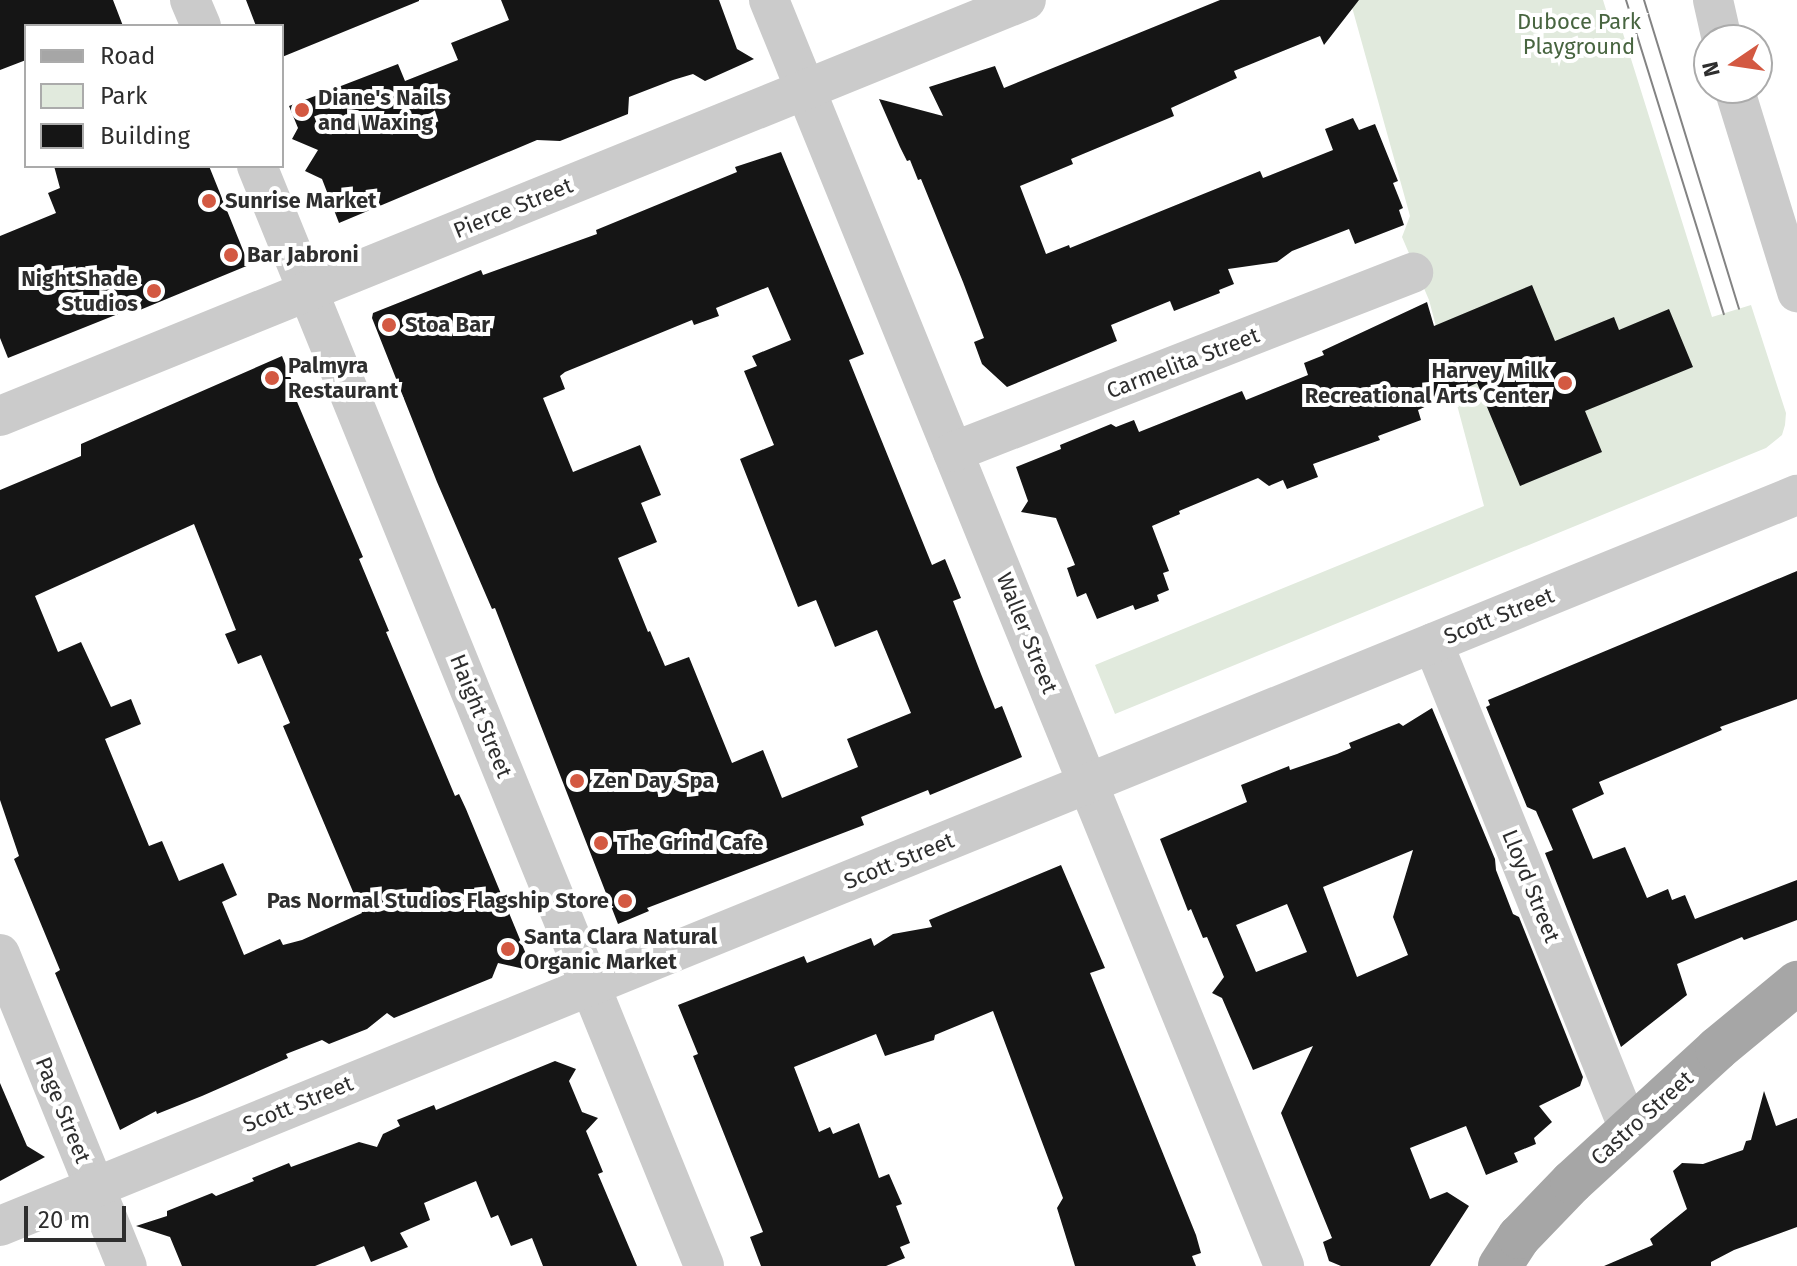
<!DOCTYPE html>
<style>
body{margin:0}
#map{position:relative;width:1797px;height:1266px;overflow:hidden;background:#fff;font-family:"Fira Sans",sans-serif}
div>[style]{position:absolute}
.green>*{inset:0;background:#e1eadd}
.building>*{inset:0;background:#151515}
.minor>*{height:40px;margin:-20px;padding:0 20px;transform-origin:20px;border-radius:20px;background:#cbcbcb}
.major>*{height:44px;margin:-22px;padding:0 22px;transform-origin:22px;border-radius:22px;background:#a6a6a6}
.tram>*{height:2px;margin:-1px;padding:0 1px;transform-origin:1px;border-radius:1px;background:#838383}
.dots>*{width:22px;height:22px;translate:-50% -50%;box-sizing:border-box;border:4px solid #fff;border-radius:50%}
span{translate:-50% -50%;white-space:nowrap;text-align:center;line-height:1.15;-webkit-text-stroke:8px #fff;paint-order:stroke}
.park-label{font-size:22px;color:#486540}
.poi-label{font-size:22px;color:#2e2e2e;font-weight:700}
.left{translate:0 -50%;text-align:left}
.right{translate:-100% -50%;text-align:right}
.street-label{font-size:22px;color:#2e2e2e}
.legend{position:absolute;left:24px;top:24px;width:260px;height:144px;box-sizing:border-box;background:#fff;border:2px solid #ababab;margin:0;padding:10px 14px;list-style:none;font-size:24px;color:#2e2e2e}
.legend li{display:flex;align-items:center;gap:16px;height:40px}
.legend b{width:40px;border:2px solid #ababab}
.north{position:absolute;left:1693px;top:24px;width:80px;height:80px;box-sizing:border-box;background:#fff;border:2px solid #ababab;border-radius:50%;rotate:257deg;font-size:22px;font-weight:700;line-height:32px;text-align:center;color:#2e2e2e}
.north::after{content:'';display:block;margin:auto;width:28px;height:36px;background:#d35942;clip-path:polygon(50% 0,100% 100%,50% 72%,0 100%)}
.scale{position:absolute;left:24px;top:1206px;width:102px;height:36px;box-sizing:border-box;border:4px solid #2e2e2e;border-top:0;padding-left:10px;font-size:24px;line-height:28px;white-space:nowrap;color:#2e2e2e;-webkit-text-stroke:6px #fff;paint-order:stroke}
</style>
<div id="map">
<div class="green">
<i style="clip-path:polygon(1350px 0,1603px 0,1612px 29px,1621px 27px,1712px 317px,1751px 305px,1786px 413px,1785px 425px,1782px 435px,1766px 448px,1115px 714px,1095px 665px,1484px 506px,1429px 300px,1402px 237px,1410px 216px)"></i>
</div>
<div class="building">
<i style="clip-path:polygon(0 0,113px 0,123px 26px,26px 26px,26px 60px,0 70px)"></i>
<i style="clip-path:polygon(246px 0,419px 0,419px 1px,282px 57px,282px 26px,256px 26px)"></i>
<i style="clip-path:polygon(501px 0,719px 0,737px 49px,754px 59px,705px 81px,693px 74px,673px 80px,629px 97px,628px 114px,560px 141px,537px 140px,339px 223px,322px 179px,305px 171px,318px 150px,292px 139px,298px 128px,289px 106px,398px 64px,405px 81px,458px 60px,451px 43px,509px 20px)"></i>
<i style="clip-path:polygon(1220px 0,1359px 0,1324px 45px,1320px 36px,1234px 71px,1237px 78px,1171px 108px,1174px 116px,1071px 159px,1073px 164px,1020px 186px,1046px 254px,1069px 245px,1070px 248px,1260px 171px,1263px 178px,1333px 150px,1325px 129px,1353px 118px,1359px 130px,1375px 124px,1398px 181px,1393px 183px,1403px 208px,1399px 210px,1404px 225px,1355px 244px,1349px 229px,1292px 251px,1277px 262px,1228px 269px,1234px 284px,1219px 290px,1220px 293px,1174px 311px,1170px 301px,1111px 325px,1117px 341px,1007px 387px,982px 364px,974px 342px,984px 338px,963px 282px,921px 179px,918px 180px,910px 160px,907px 161px,900px 147px,879px 99px,943px 116px,929px 87px,995px 66px,1004px 88px)"></i>
<i style="clip-path:polygon(evenodd,781px 152px,864px 354px,849px 360px,932px 565px,945px 559px,961px 598px,953px 601px,981px 674px,995px 709px,1002px 706px,1022px 757px,930px 795px,928px 790px,861px 817px,864px 825px,647px 908px,649px 911px,618px 924px,495px 608px,492px 609px,437px 482px,372px 318px,373px 313px,481px 270px,483px 275px,597px 234px,596px 230px,737px 172px,735px 167px,781px 152px,768px 287px,791px 340px,752px 356px,757px 366px,744px 371px,774px 445px,740px 459px,798px 607px,816px 600px,835px 647px,877px 630px,911px 713px,847px 739px,858px 767px,782px 798px,763px 750px,732px 763px,689px 657px,665px 666px,650px 631px,648px 632px,618px 558px,657px 542px,641px 503px,661px 495px,640px 445px,573px 472px,543px 398px,565px 389px,560px 376px,565px 372px,692px 320px,694px 325px,719px 316px,716px 308px,768px 287px)"></i>
<i style="clip-path:polygon(54px 166px,209px 166px,249px 265px,135px 312px,133px 308px,8px 358px,0 338px,0 236px,56px 213px,48px 193px,60px 188px)"></i>
<i style="clip-path:polygon(1532px 285px,1555px 341px,1614px 317px,1619px 330px,1669px 309px,1693px 367px,1585px 411px,1602px 452px,1520px 486px,1477px 383px,1418px 410px,1421px 420px,1378px 436px,1380px 440px,1313px 464px,1318px 477px,1287px 489px,1283px 480px,1269px 486px,1258px 478px,1179px 511px,1180px 514px,1152px 526px,1169px 571px,1163px 573px,1169px 590px,1157px 595px,1159px 601px,1135px 610px,1133px 605px,1097px 619px,1086px 593px,1077px 597px,1067px 568px,1075px 565px,1056px 518px,1021px 512px,1028px 501px,1016px 467px,1061px 449px,1060px 445px,1111px 424px,1116px 427px,1134px 420px,1139px 432px,1242px 391px,1246px 400px,1308px 375px,1304px 363px,1324px 355px,1322px 351px,1427px 302px,1434px 326px)"></i>
<i style="clip-path:polygon(evenodd,282px 356px,298px 396px,295px 397px,363px 557px,359px 559px,389px 631px,386px 632px,455px 796px,459px 794px,466px 809px,533px 971px,498px 963px,492px 978px,394px 1018px,387px 1013px,367px 1029px,329px 1044px,322px 1040px,286px 1054px,288px 1058px,202px 1096px,157px 1114px,156px 1111px,120px 1130px,55px 973px,60px 970px,14px 859px,19px 856px,0 800px,0 490px,81px 456px,81px 444px,282px 356px,194px 524px,236px 630px,225px 634px,238px 664px,261px 655px,290px 723px,283px 726px,362px 913px,302px 940px,283px 945px,280px 939px,244px 955px,222px 902px,237px 895px,223px 863px,179px 881px,162px 841px,149px 846px,105px 739px,141px 724px,131px 699px,111px 707px,81px 642px,58px 652px,35px 596px,194px 524px)"></i>
<i style="clip-path:polygon(1797px 571px,1797px 699px,1720px 727px,1722px 730px,1599px 782px,1604px 794px,1572px 809px,1593px 859px,1625px 847px,1647px 898px,1668px 889px,1672px 900px,1685px 895px,1695px 919px,1797px 880px,1797px 920px,1744px 940px,1742px 937px,1677px 964px,1687px 995px,1621px 1047px,1545px 853px,1553px 850px,1536px 811px,1527px 807px,1486px 707px,1490px 705px,1488px 700px)"></i>
<i style="clip-path:polygon(evenodd,1432px 708px,1495px 859px,1496px 870px,1513px 914px,1519px 917px,1583px 1077px,1580px 1086px,1539px 1106px,1552px 1122px,1534px 1138px,1536px 1144px,1514px 1153px,1518px 1162px,1486px 1175px,1466px 1126px,1410px 1148px,1430px 1199px,1447px 1192px,1469px 1206px,1430px 1266px,1341px 1266px,1329px 1261px,1323px 1242px,1332px 1238px,1281px 1113px,1313px 1046px,1253px 1070px,1222px 998px,1212px 993px,1224px 977px,1207px 937px,1203px 938px,1191px 909px,1188px 911px,1160px 839px,1247px 802px,1241px 785px,1289px 766px,1290px 770px,1337px 754px,1351px 748px,1349px 743px,1399px 723px,1403px 726px,1432px 708px,1413px 850px,1393px 917px,1408px 955px,1357px 977px,1323px 887px,1413px 850px,1432px 708px,1287px 904px,1307px 952px,1256px 972px,1236px 925px,1287px 904px)"></i>
<i style="clip-path:polygon(1061px 865px,1105px 968px,1090px 973px,1196px 1235px,1201px 1253px,1192px 1256px,1196px 1266px,1075px 1266px,1057px 1208px,1063px 1198px,993px 1011px,935px 1035px,934px 1040px,885px 1056px,876px 1034px,794px 1067px,819px 1132px,830px 1127px,833px 1134px,859px 1123px,879px 1178px,889px 1174px,902px 1204px,896px 1206px,910px 1243px,900px 1247px,905px 1258px,886px 1266px,761px 1266px,750px 1237px,763px 1232px,693px 1056px,698px 1054px,678px 1005px,804px 956px,807px 963px,871px 938px,874px 946px,893px 934px,932px 927px,929px 920px)"></i>
<i style="clip-path:polygon(555px 1061px,576px 1069px,569px 1081px,582px 1112px,598px 1118px,586px 1131px,603px 1172px,598px 1174px,637px 1266px,543px 1266px,532px 1238px,511px 1246px,498px 1215px,491px 1218px,476px 1181px,424px 1203px,430px 1220px,400px 1233px,408px 1247px,371px 1262px,364px 1246px,315px 1266px,182px 1266px,170px 1237px,136px 1226px,167px 1216px,167px 1211px,212px 1193px,216px 1196px,254px 1181px,252px 1178px,289px 1163px,291px 1167px,359px 1142px,377px 1147px,383px 1134px,400px 1126px,397px 1120px,434px 1105px,436px 1110px)"></i>
<i style="clip-path:polygon(0 1083px,27px 1146px,45px 1157px,0 1181px)"></i>
<i style="clip-path:polygon(1764px 1091px,1776px 1126px,1797px 1118px,1797px 1227px,1734px 1250px,1711px 1262px,1711px 1266px,1604px 1266px,1653px 1245px,1650px 1239px,1687px 1209px,1673px 1171px,1682px 1163px,1703px 1164px,1743px 1150px,1746px 1141px,1751px 1140px)"></i>
</div>
<div class="minor">
<i style="left:190px;top:0;width:28px;rotate:67deg"></i>
<i style="left:769px;top:0;width:1367px;rotate:67.86deg"></i>
<i style="left:1713px;top:0;width:41px;rotate:77.3deg"></i>
<i style="left:1734px;top:88px;width:214px;rotate:72.8deg"></i>
<i style="left:257px;top:166px;width:1187px;rotate:67.88deg"></i>
<i style="left:0;top:416px;width:1107px;rotate:-22.07deg"></i>
<i style="left:953px;top:452px;width:494px;rotate:-21.3deg"></i>
<i style="left:1433px;top:643px;width:524px;rotate:68.04deg"></i>
<i style="left:0;top:954px;width:337px;rotate:67.9deg"></i>
<i style="left:0;top:1226px;width:1940px;rotate:-22.14deg"></i>
</div>
<div class="major">
<i style="left:1500px;top:1266px;width:35px;rotate:-57deg"></i>
<i style="left:1519px;top:1237px;width:76px;rotate:-46.1deg"></i>
<i style="left:1572px;top:1182px;width:197px;rotate:-42.5deg"></i>
<i style="left:1717px;top:1049px;width:104px;rotate:-39.5deg"></i>
</div>
<div class="tram">
<i style="left:1626px;top:0;width:329px;rotate:72.7deg"></i>
<i style="left:1644px;top:0;width:323px;rotate:72.9deg"></i>
</div>
<div class="dots">
<i style="left:302px;top:110px;background:#d35942"></i>
<i style="left:209px;top:201px;background:#d35942"></i>
<i style="left:231px;top:255px;background:#d35942"></i>
<i style="left:154px;top:291px;background:#d35942"></i>
<i style="left:389px;top:325px;background:#d35942"></i>
<i style="left:272px;top:378px;background:#d35942"></i>
<i style="left:1565px;top:383px;background:#d35942"></i>
<i style="left:577px;top:781px;background:#d35942"></i>
<i style="left:601px;top:843px;background:#d35942"></i>
<i style="left:625px;top:901px;background:#d35942"></i>
<i style="left:508px;top:949px;background:#d35942"></i>
</div>
<div class="park-label">
<span style="left:1579px;top:34px">Duboce Park<br>Playground</span>
</div>
<div class="poi-label">
<span class="left" style="left:318px;top:110px">Diane's Nails<br>and Waxing</span>
<span class="left" style="left:225px;top:201px">Sunrise Market</span>
<span class="left" style="left:247px;top:255px">Bar Jabroni</span>
<span class="right" style="left:138px;top:291px">NightShade<br>Studios</span>
<span class="left" style="left:405px;top:325px">Stoa Bar</span>
<span class="left" style="left:288px;top:378px">Palmyra<br>Restaurant</span>
<span class="right" style="left:1549px;top:383px">Harvey Milk<br>Recreational Arts Center</span>
<span class="left" style="left:593px;top:781px">Zen Day Spa</span>
<span class="left" style="left:617px;top:843px">The Grind Cafe</span>
<span class="right" style="left:609px;top:901px">Pas Normal Studios Flagship Store</span>
<span class="left" style="left:524px;top:949px">Santa Clara Natural<br>Organic Market</span>
</div>
<div class="street-label">
<span style="left:513px;top:208px;rotate:-22deg">Pierce Street</span>
<span style="left:1183px;top:363px;rotate:-21deg">Carmelita Street</span>
<span style="left:1499px;top:616px;rotate:-22deg">Scott Street</span>
<span style="left:1027px;top:633px;rotate:68deg">Waller Street</span>
<span style="left:481px;top:716px;rotate:68deg">Haight Street</span>
<span style="left:899px;top:861px;rotate:-22deg">Scott Street</span>
<span style="left:1531px;top:886px;rotate:68deg">Lloyd Street</span>
<span style="left:298px;top:1104px;rotate:-22deg">Scott Street</span>
<span style="left:63px;top:1110px;rotate:68deg">Page Street</span>
<span style="left:1642px;top:1118px;rotate:-42deg">Castro Street</span>
</div>
<ul class="legend">
<li><b style="height:10px;background:#a6a6a6"></b>Road</li>
<li><b style="height:22px;background:#e1eadd"></b>Park</li>
<li><b style="height:22px;background:#151515"></b>Building</li>
</ul>
<div class="north">N</div>
<div class="scale">20 m</div>
</div>
